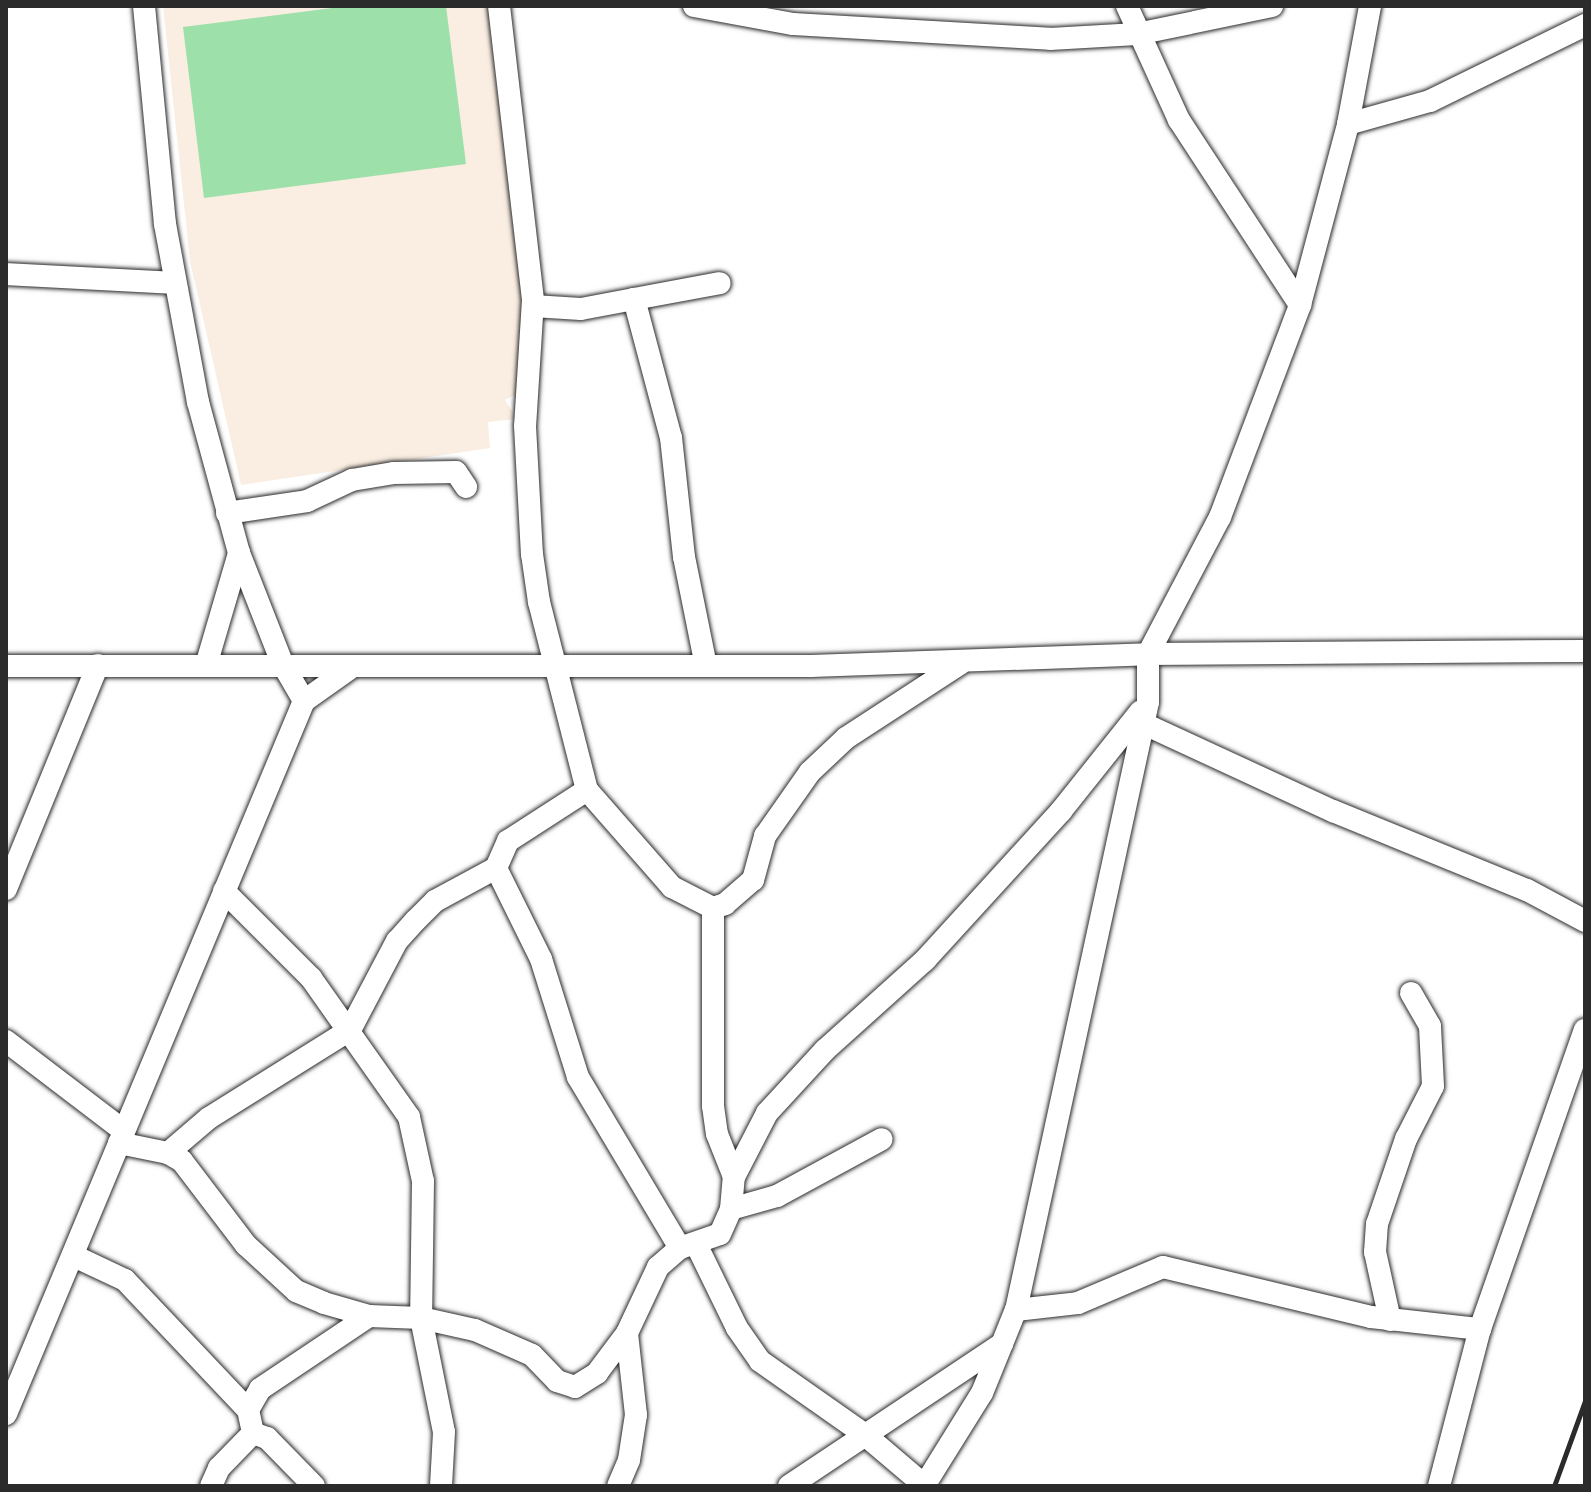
<!DOCTYPE html>
<style>
body{margin:0}
#map{position:relative;width:1591px;height:1492px;overflow:hidden;background:#fff;font-family:"Comic Neue",sans-serif}
div>[style]{position:absolute}
.built>*{inset:0;background:#faeee2}
.green>*{inset:0;background:#9ee0aa}
.roads{filter:drop-shadow(0 0 2px #2b2b2b) drop-shadow(0 0 2px #2b2b2b)}
.minor>*{height:22px;margin:-11px;padding:0 11px;transform-origin:11px;border-radius:11px;background:#fff}
.rail>*{height:5px;margin:-2.5px;padding:0 2.5px;transform-origin:2.5px;border-radius:2.5px;background:#2b2b2b}
span{translate:-50% -50%;white-space:nowrap;text-align:center;line-height:1.15;-webkit-text-stroke:6px #fff;paint-order:stroke}
.frame{position:absolute;inset:0;border:8px solid #2b2b2b;pointer-events:none}
</style>
<div id="map">
<div class="built">
<i style="clip-path:polygon(163px 6px,500px 6px,533px 306px,527px 389px,505px 400px,517px 419px,488px 422px,490px 448px,241px 485px,190px 261px)"></i>
</div>
<div class="green">
<i style="clip-path:polygon(348px 6px,446px 6px,466px 164px,204px 198px,183px 27px)"></i>
</div>
<div class="roads">
<div class="minor">
<i style="left:144px;top:6px;width:219px;rotate:84.5deg"></i>
<i style="left:165px;top:224px;width:181px;rotate:79.5deg"></i>
<i style="left:198px;top:402px;width:156px;rotate:74.8deg"></i>
<i style="left:239px;top:553px;width:118px;rotate:68.6deg"></i>
<i style="left:282px;top:663px;width:44px;rotate:59.9deg"></i>
<i style="left:499px;top:6px;width:296px;rotate:83.4deg"></i>
<i style="left:533px;top:300px;width:126px;rotate:93.6deg"></i>
<i style="left:525px;top:426px;width:128px;rotate:86.9deg"></i>
<i style="left:532px;top:554px;width:49px;rotate:81.7deg"></i>
<i style="left:539px;top:602px;width:194px;rotate:75.7deg"></i>
<i style="left:587px;top:790px;width:129px;rotate:48.8deg"></i>
<i style="left:672px;top:887px;width:46px;rotate:27.1deg"></i>
<i style="left:713px;top:908px;width:13px;rotate:-18deg"></i>
<i style="left:725px;top:904px;width:37px;rotate:-41deg"></i>
<i style="left:753px;top:880px;width:46px;rotate:-74.7deg"></i>
<i style="left:765px;top:836px;width:78px;rotate:-54.9deg"></i>
<i style="left:810px;top:772px;width:50px;rotate:-43.4deg"></i>
<i style="left:846px;top:738px;width:137px;rotate:-33.1deg"></i>
<i style="left:694px;top:6px;width:101px;rotate:10.3deg"></i>
<i style="left:793px;top:24px;width:257px;rotate:3.3deg"></i>
<i style="left:1050px;top:39px;width:87px;rotate:-3.3deg"></i>
<i style="left:1137px;top:34px;width:138px;rotate:-11.7deg"></i>
<i style="left:1127px;top:6px;width:125px;rotate:65.5deg"></i>
<i style="left:1179px;top:120px;width:221px;rotate:56.8deg"></i>
<i style="left:1348px;top:124px;width:85px;rotate:-15.7deg"></i>
<i style="left:1430px;top:101px;width:173px;rotate:-26.1deg"></i>
<i style="left:6px;top:274px;width:169px;rotate:3deg"></i>
<i style="left:533px;top:306px;width:48px;rotate:3.6deg"></i>
<i style="left:581px;top:309px;width:54px;rotate:-10.7deg"></i>
<i style="left:227px;top:513px;width:81px;rotate:-8.5deg"></i>
<i style="left:307px;top:501px;width:50px;rotate:-25deg"></i>
<i style="left:352px;top:480px;width:43px;rotate:-9.5deg"></i>
<i style="left:394px;top:473px;width:62px;rotate:-0.9deg"></i>
<i style="left:456px;top:472px;width:18px;rotate:56deg"></i>
<i style="left:207px;top:662px;width:114px;rotate:-73.6deg"></i>
<i style="left:6px;top:666px;width:805px"></i>
<i style="left:811px;top:666px;width:337px;rotate:-2deg"></i>
<i style="left:1148px;top:654px;width:437px;rotate:-0.4deg"></i>
<i style="left:706px;top:666px;width:111px;rotate:-101.4deg"></i>
<i style="left:684px;top:557px;width:120px;rotate:-96.2deg"></i>
<i style="left:671px;top:438px;width:144px;rotate:-104.9deg"></i>
<i style="left:634px;top:299px;width:87px;rotate:-10.5deg"></i>
<i style="left:1140px;top:722px;width:213px;rotate:24.8deg"></i>
<i style="left:1333px;top:811px;width:209px;rotate:22.2deg"></i>
<i style="left:1527px;top:890px;width:66px;rotate:28.1deg"></i>
<i style="left:496px;top:868px;width:102px;rotate:63.7deg"></i>
<i style="left:541px;top:959px;width:124px;rotate:72.6deg"></i>
<i style="left:578px;top:1077px;width:199px;rotate:59.2deg"></i>
<i style="left:6px;top:889px;width:242px;rotate:-67.7deg"></i>
<i style="left:224px;top:891px;width:123px;rotate:45deg"></i>
<i style="left:311px;top:978px;width:170px;rotate:54.8deg"></i>
<i style="left:409px;top:1117px;width:66px;rotate:77.7deg"></i>
<i style="left:423px;top:1181px;width:137px;rotate:90.8deg"></i>
<i style="left:421px;top:1318px;width:116px;rotate:78.6deg"></i>
<i style="left:444px;top:1432px;width:54px;rotate:93.2deg"></i>
<i style="left:713px;top:908px;width:198px;rotate:90deg"></i>
<i style="left:713px;top:1106px;width:28px;rotate:82deg"></i>
<i style="left:717px;top:1134px;width:46px;rotate:68.4deg"></i>
<i style="left:6px;top:1041px;width:148px;rotate:37.3deg"></i>
<i style="left:119px;top:1143px;width:50px;rotate:11.5deg"></i>
<i style="left:168px;top:1153px;width:16px;rotate:30deg"></i>
<i style="left:182px;top:1161px;width:106px;rotate:52.7deg"></i>
<i style="left:246px;top:1245px;width:68px;rotate:42.6deg"></i>
<i style="left:296px;top:1291px;width:30px;rotate:23deg"></i>
<i style="left:324px;top:1303px;width:47px;rotate:16.1deg"></i>
<i style="left:369px;top:1316px;width:52px;rotate:2.2deg"></i>
<i style="left:421px;top:1318px;width:55px;rotate:12.5deg"></i>
<i style="left:475px;top:1330px;width:62px;rotate:23.7deg"></i>
<i style="left:532px;top:1355px;width:36px;rotate:46deg"></i>
<i style="left:557px;top:1381px;width:19px;rotate:18deg"></i>
<i style="left:575px;top:1387px;width:26px;rotate:-32deg"></i>
<i style="left:597px;top:1373px;width:50px;rotate:-53.1deg"></i>
<i style="left:168px;top:1153px;width:54px;rotate:-40.5deg"></i>
<i style="left:209px;top:1118px;width:166px;rotate:-32deg"></i>
<i style="left:350px;top:1030px;width:101px;rotate:-62.2deg"></i>
<i style="left:397px;top:941px;width:28px;rotate:-48deg"></i>
<i style="left:416px;top:920px;width:27px;rotate:-45deg"></i>
<i style="left:435px;top:901px;width:69px;rotate:-28.4deg"></i>
<i style="left:496px;top:868px;width:30px;rotate:-66deg"></i>
<i style="left:508px;top:841px;width:94px;rotate:-32.8deg"></i>
<i style="left:731px;top:1209px;width:48px;rotate:-15.8deg"></i>
<i style="left:777px;top:1196px;width:119px;rotate:-28.5deg"></i>
<i style="left:697px;top:1246px;width:91px;rotate:64deg"></i>
<i style="left:737px;top:1328px;width:40px;rotate:55.1deg"></i>
<i style="left:760px;top:1361px;width:127px;rotate:35.1deg"></i>
<i style="left:864px;top:1434px;width:79px;rotate:40.4deg"></i>
<i style="left:74px;top:1256px;width:56px;rotate:25.2deg"></i>
<i style="left:125px;top:1280px;width:179px;rotate:46.6deg"></i>
<i style="left:1016px;top:1310px;width:62px;rotate:-6.4deg"></i>
<i style="left:1078px;top:1303px;width:92px;rotate:-23deg"></i>
<i style="left:1163px;top:1267px;width:214px;rotate:13.5deg"></i>
<i style="left:1371px;top:1317px;width:110px;rotate:6.3deg"></i>
<i style="left:1390px;top:1320px;width:70px;rotate:-102.4deg"></i>
<i style="left:1375px;top:1252px;width:28px;rotate:-86deg"></i>
<i style="left:1377px;top:1224px;width:90px;rotate:-71.2deg"></i>
<i style="left:1406px;top:1139px;width:59px;rotate:-63deg"></i>
<i style="left:1433px;top:1086px;width:60px;rotate:-92.9deg"></i>
<i style="left:1430px;top:1026px;width:38px;rotate:-120deg"></i>
<i style="left:6px;top:1414px;width:773px;rotate:-67.32deg"></i>
<i style="left:304px;top:701px;width:55px;rotate:-35.4deg"></i>
<i style="left:253px;top:1433px;width:15px;rotate:20deg"></i>
<i style="left:267px;top:1438px;width:67px;rotate:45.6deg"></i>
<i style="left:211px;top:1486px;width:20px;rotate:-66deg"></i>
<i style="left:219px;top:1468px;width:49px;rotate:-45.8deg"></i>
<i style="left:253px;top:1433px;width:24px;rotate:-102deg"></i>
<i style="left:248px;top:1410px;width:24px;rotate:-60deg"></i>
<i style="left:260px;top:1389px;width:131px;rotate:-33.8deg"></i>
<i style="left:618px;top:1486px;width:28px;rotate:-67deg"></i>
<i style="left:629px;top:1460px;width:46px;rotate:-81.2deg"></i>
<i style="left:636px;top:1415px;width:82px;rotate:-96.3deg"></i>
<i style="left:627px;top:1333px;width:73px;rotate:-64.8deg"></i>
<i style="left:658px;top:1267px;width:29px;rotate:-41deg"></i>
<i style="left:680px;top:1248px;width:42px;rotate:-19.3deg"></i>
<i style="left:720px;top:1234px;width:27px;rotate:-66deg"></i>
<i style="left:731px;top:1209px;width:32px;rotate:-85deg"></i>
<i style="left:734px;top:1177px;width:72px;rotate:-62.7deg"></i>
<i style="left:767px;top:1113px;width:86px;rotate:-47.4deg"></i>
<i style="left:825px;top:1050px;width:135px;rotate:-42deg"></i>
<i style="left:925px;top:960px;width:202px;rotate:-47.6deg"></i>
<i style="left:1061px;top:811px;width:127px;rotate:-51.4deg"></i>
<i style="left:789px;top:1486px;width:256px;rotate:-33.7deg"></i>
<i style="left:1002px;top:1344px;width:37px;rotate:-68deg"></i>
<i style="left:1016px;top:1310px;width:622px;rotate:-77.75deg"></i>
<i style="left:1148px;top:702px;width:48px;rotate:-90deg"></i>
<i style="left:1148px;top:654px;width:155px;rotate:-62.3deg"></i>
<i style="left:1220px;top:517px;width:227px;rotate:-69.3deg"></i>
<i style="left:1300px;top:305px;width:187px;rotate:-75.1deg"></i>
<i style="left:1348px;top:124px;width:120px;rotate:-79.4deg"></i>
<i style="left:924px;top:1486px;width:110px;rotate:-58.1deg"></i>
<i style="left:982px;top:1393px;width:53px;rotate:-67.8deg"></i>
<i style="left:1439px;top:1486px;width:162px;rotate:-75.4deg"></i>
<i style="left:1480px;top:1329px;width:317px;rotate:-70.7deg"></i>
</div>
</div>
<div class="rail">
<i style="left:1554px;top:1486px;width:90px;rotate:-70deg"></i>
</div>
<div class="frame"></div>
</div>
